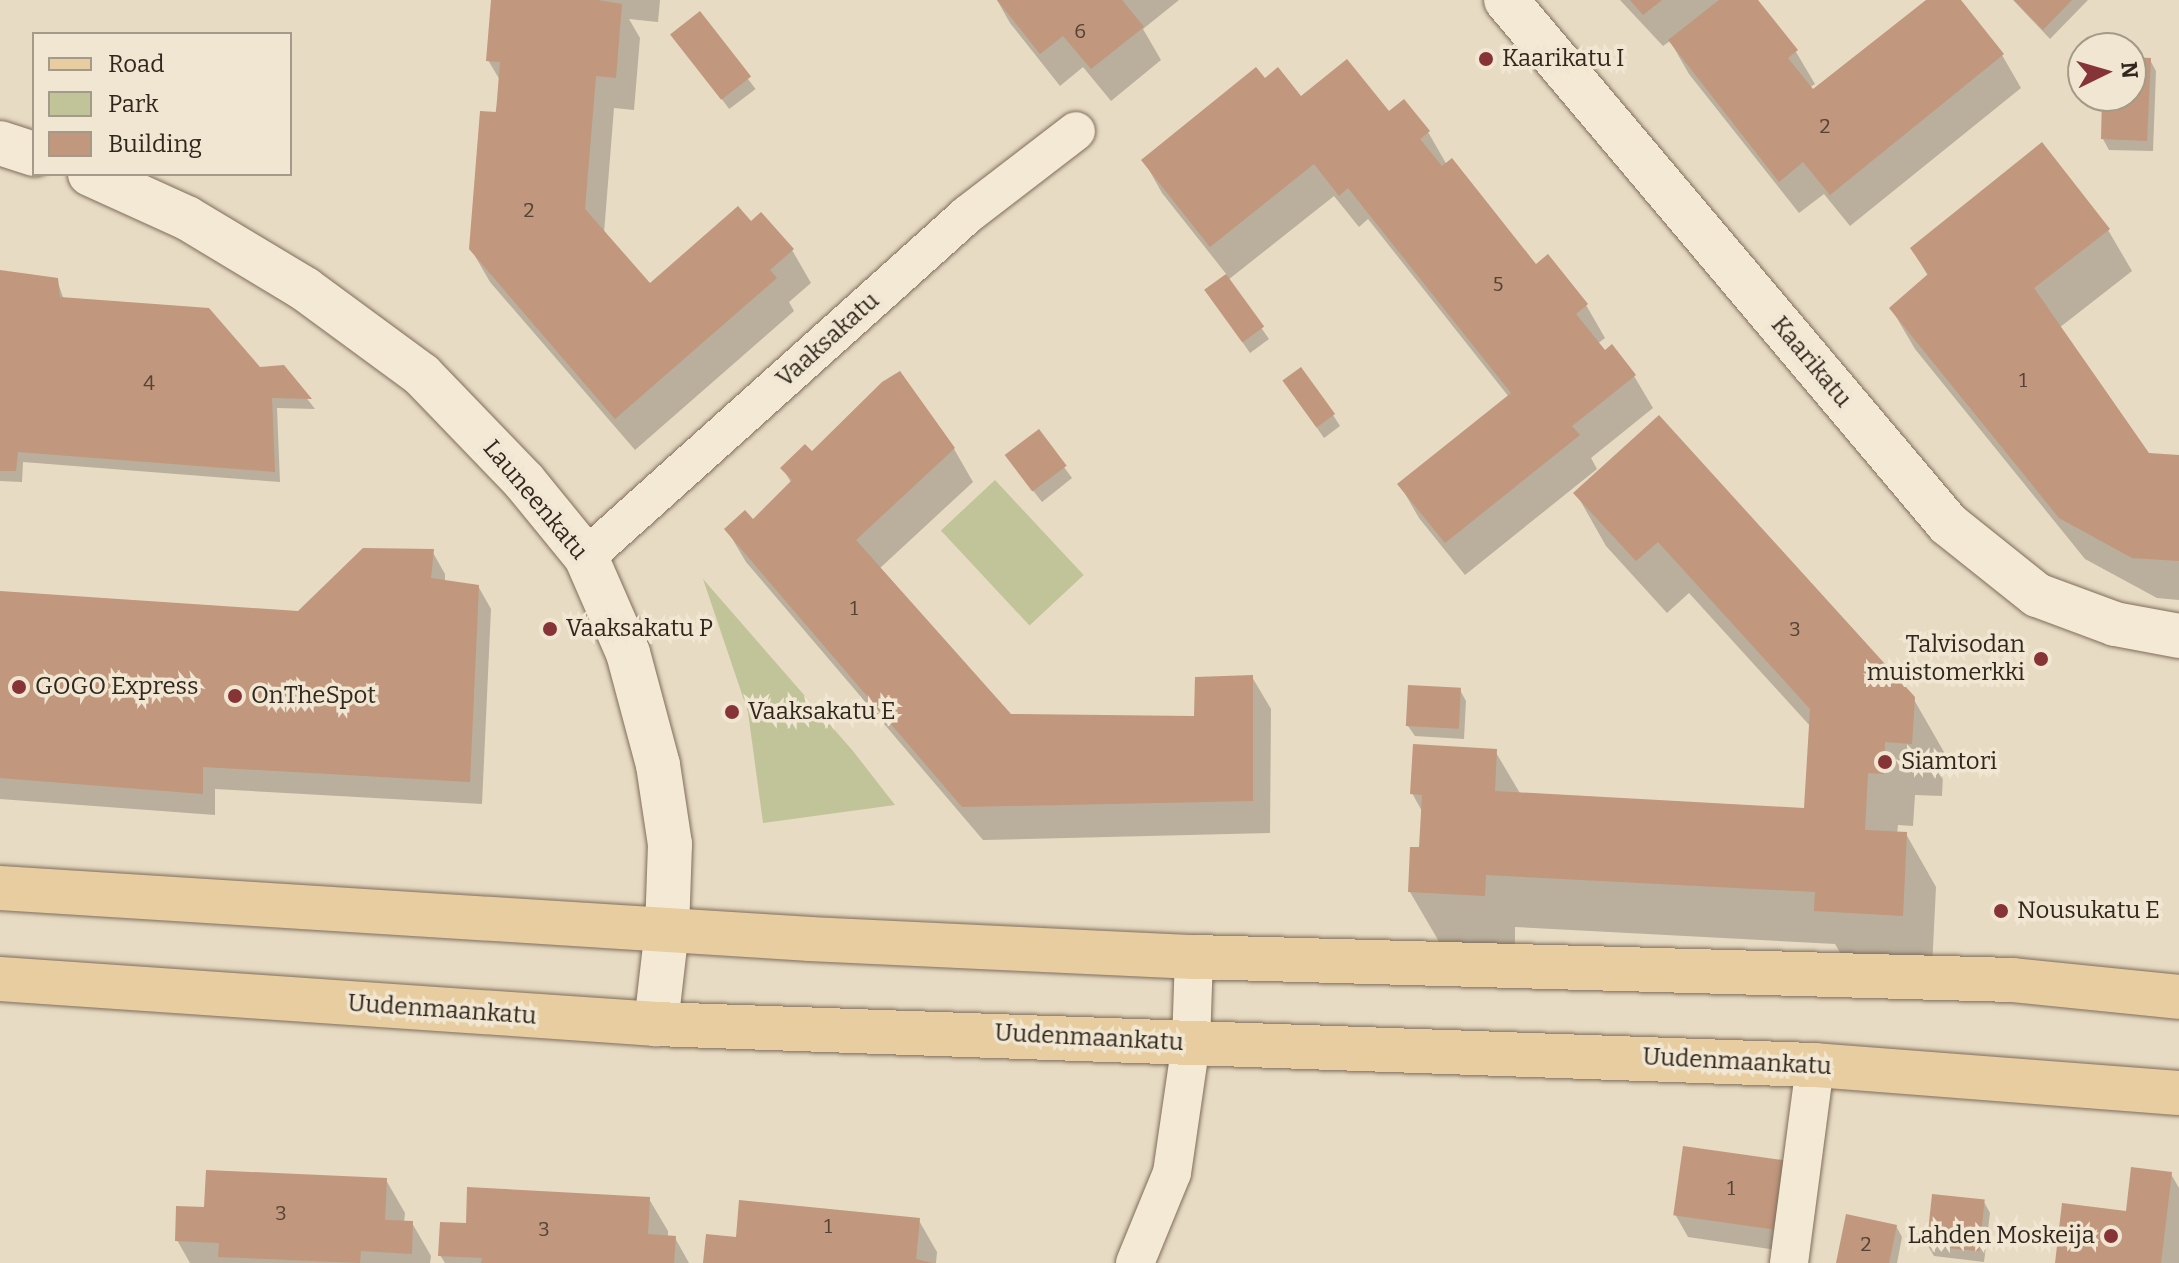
<!DOCTYPE html>
<style>
body{margin:0}
#map{position:relative;width:2179px;height:1263px;overflow:hidden;background:#e8dbc3;font-family:Bitter,serif}
div>[style]{position:absolute}
.green>*{inset:0;background:#c1c498;transform-origin:0 0}
.shadow>*{inset:0;background:#0003;transform-origin:0 0}
.building>*{inset:0;background:#c1977d;transform-origin:0 0}
.roads{filter:drop-shadow(0 0 2px #7f6d5c) drop-shadow(0 0 2px #7f6d5c)}
.street>*{height:38px;margin:-19px;padding:0 19px;transform-origin:19px;border-radius:19px;background:#f4e9d5}
.secondary>*{height:44px;margin:-22px;padding:0 22px;transform-origin:22px;border-radius:22px;background:#f4e9d5}
.primary>*{height:44px;margin:-22px;padding:0 22px;transform-origin:22px;border-radius:22px;background:#e7cd9f}
.dots>*{width:22px;height:22px;translate:-50% -50%;box-sizing:border-box;border:4px solid #f0e6d1;border-radius:50%}
span{translate:-50% -50%;white-space:nowrap;text-align:center;line-height:1.15;-webkit-text-stroke:7px #f0e6d1;paint-order:stroke}
.number-label{font-size:20px;color:#554336}
.number-label span{-webkit-text-stroke-width:0}
.poi-label{font-size:24px;color:#31271e}
.left{translate:0 -50%;text-align:left}
.right{translate:-100% -50%;text-align:right}
.street-label{font-size:24px;color:#31271e}
.legend{position:absolute;left:32px;top:32px;width:260px;height:144px;box-sizing:border-box;background:#f0e6d1;border:2px solid #a49a89;margin:0;padding:10px 14px;list-style:none;font-size:24px;color:#31271e}
.legend li{display:flex;align-items:center;gap:16px;height:40px}
.legend b{width:40px;border:2px solid #a49a89}
.north{position:absolute;left:2067px;top:32px;width:80px;height:80px;box-sizing:border-box;background:#f0e6d1;border:2px solid #a49a89;border-radius:50%;rotate:85deg;font-size:22px;font-weight:700;line-height:32px;text-align:center;color:#31271e}
.north::after{content:'';display:block;margin:auto;width:28px;height:36px;background:#873437;clip-path:polygon(50% 0,100% 100%,50% 72%,0 100%)}
</style>
<div id="map">
<div class="green">
<i style="left:995px;top:480px;width:130px;height:74px;rotate:47deg"></i>
<i style="clip-path:polygon(703px 579px,853px 751px,895px 805px,763px 823px,748px 712px)"></i>
</div>
<div class="shadow">
<i style="clip-path:polygon(493px 0,660px 0,658px 22px,629px 19px,640px 38px,634px 110px,614px 108px,604px 233px,650px 286px,751px 223px,792px 250px,811px 283px,789px 302px,794px 311px,635px 450px,490px 282px,471px 249px,501px 82px,488px 60px)"></i>
<i style="clip-path:polygon(997px 0,1179px 0,1143px 29px,1161px 60px,1111px 101px,1083px 67px,1060px 86px,1010px 23px)"></i>
<i style="clip-path:polygon(1620px 0,1755px 0,1796px 52px,1815px 84px,1809px 88px,1812px 92px,1929px 0,1958px 0,2002px 55px,2021px 88px,1850px 226px,1824px 194px,1799px 213px,1689px 74px,1670px 41px,1663px 46px)"></i>
<i style="clip-path:polygon(2013px 0,2088px 0,2050px 39px)"></i>
<i style="left:699px;top:14px;width:94px;height:33px;rotate:53deg"></i>
<i style="clip-path:polygon(2131px 59px,2150px 60px,2156px 71px,2153px 151px,2109px 150px,2103px 139px,2104px 96px,2131px 96px)"></i>
<i style="clip-path:polygon(1264px 80px,1300px 99px,1388px 114px,1428px 132px,1447px 165px,1536px 267px,1586px 305px,1605px 338px,1597px 344px,1634px 376px,1653px 408px,1591px 458px,1597px 469px,1465px 575px,1419px 518px,1400px 485px,1509px 397px,1368px 219px,1359px 227px,1334px 196px,1228px 280px,1269px 339px,1250px 353px,1207px 291px,1227px 275px,1162px 193px,1144px 161px)"></i>
<i style="clip-path:polygon(2108px 230px,2132px 271px,2059px 328px,2147px 455px,2179px 457px,2179px 600px,2157px 598px,2085px 559px,1915px 349px,1891px 308px,1928px 276px,1912px 249px)"></i>
<i style="clip-path:polygon(0 272px,57px 280px,64px 300px,259px 369px,283px 367px,315px 409px,277px 408px,280px 482px,23px 462px,22px 482px,0 481px)"></i>
<i style="clip-path:polygon(1292px 392px,1333px 415px,1340px 426px,1324px 438px)"></i>
<i style="clip-path:polygon(1659px 418px,1913px 698px,1944px 752px,1942px 796px,1915px 795px,1913px 826px,1898px 825px,1897px 834px,1906px 834px,1936px 887px,1932px 968px,1847px 964px,1835px 944px,1515px 927px,1515px 949px,1441px 945px,1410px 892px,1421px 849px,1423px 813px,1412px 793px,1495px 751px,1521px 795px,1806px 810px,1811px 727px,1689px 593px,1667px 613px,1606px 546px,1576px 493px)"></i>
<i style="clip-path:polygon(1038px 432px,1072px 478px,1042px 502px,1014px 466px)"></i>
<i style="clip-path:polygon(954px 449px,973px 482px,879px 569px,1010px 716px,1196px 718px,1252px 677px,1271px 709px,1270px 833px,983px 840px,746px 562px,727px 530px,753px 521px,792px 484px,783px 469px,812px 453px)"></i>
<i style="clip-path:polygon(432px 551px,445px 574px,445px 582px,478px 586px,491px 609px,482px 804px,215px 789px,215px 815px,0 799px,0 593px,298px 613px)"></i>
<i style="clip-path:polygon(1460px 690px,1466px 701px,1464px 739px,1415px 736px,1408px 726px)"></i>
<i style="clip-path:polygon(1787px 1163px,1791px 1252px,1688px 1237px,1675px 1214px)"></i>
<i style="clip-path:polygon(2171px 1174px,2179px 1188px,2179px 1263px,2057px 1263px,2127px 1213px)"></i>
<i style="clip-path:polygon(386px 1180px,405px 1213px,404px 1223px,412px 1223px,431px 1256px,430px 1263px,190px 1263px,177px 1240px,206px 1209px)"></i>
<i style="clip-path:polygon(649px 1199px,668px 1231px,668px 1237px,675px 1238px,689px 1263px,445px 1263px,440px 1255px,467px 1225px)"></i>
<i style="clip-path:polygon(1984px 1202px,1990px 1213px,1984px 1262px,1934px 1256px,1928px 1246px)"></i>
<i style="clip-path:polygon(918px 1219px,937px 1252px,936px 1263px,705px 1263px)"></i>
<i style="clip-path:polygon(1896px 1226px,1902px 1237px,1897px 1263px,1838px 1263px)"></i>
</div>
<div class="building">
<i style="clip-path:polygon(491px 0,598px 0,622px 4px,616px 78px,596px 76px,585px 209px,650px 283px,738px 206px,751px 221px,761px 212px,794px 249px,770px 270px,777px 278px,615px 419px,469px 249px,480px 111px,496px 112px,500px 62px,486px 61px)"></i>
<i style="clip-path:polygon(997px 0,1122px 0,1144px 27px,1091px 69px,1063px 36px,1040px 54px)"></i>
<i style="clip-path:polygon(1630px 0,1662px 0,1643px 15px)"></i>
<i style="clip-path:polygon(1719px 0,1758px 0,1798px 50px,1788px 58px,1813px 89px,1926px 0,1961px 0,2004px 54px,1830px 195px,1803px 162px,1779px 182px,1668px 40px)"></i>
<i style="clip-path:polygon(2014px 0,2072px 0,2043px 30px)"></i>
<i style="left:700px;top:11px;width:83px;height:38px;rotate:52deg"></i>
<i style="clip-path:polygon(2131px 57px,2151px 58px,2147px 141px,2101px 139px,2102px 96px,2131px 96px)"></i>
<i style="clip-path:polygon(1347px 59px,1389px 111px,1404px 99px,1430px 131px,1420px 139px,1442px 166px,1452px 158px,1536px 264px,1548px 254px,1588px 304px,1576px 314px,1605px 350px,1612px 344px,1636px 375px,1572px 426px,1580px 435px,1445px 543px,1397px 484px,1511px 393px,1348px 188px,1339px 196px,1314px 164px,1210px 247px,1141px 160px,1256px 67px,1265px 78px,1278px 67px,1301px 96px)"></i>
<i style="clip-path:polygon(2042px 142px,2110px 229px,2034px 288px,2149px 453px,2179px 455px,2179px 561px,2132px 558px,2059px 518px,1889px 308px,1928px 274px,1910px 248px)"></i>
<i style="clip-path:polygon(0 270px,58px 278px,60px 297px,209px 308px,260px 367px,284px 365px,312px 399px,272px 398px,275px 472px,18px 452px,16px 471px,0 471px)"></i>
<i style="left:1226px;top:274px;width:65px;height:27px;rotate:54deg"></i>
<i style="left:1301px;top:367px;width:58px;height:23px;rotate:54deg"></i>
<i style="clip-path:polygon(900px 371px,955px 448px,856px 540px,1011px 714px,1194px 716px,1195px 677px,1253px 675px,1253px 801px,962px 807px,724px 529px,745px 510px,753px 519px,792px 480px,780px 468px,805px 444px,812px 451px,882px 382px)"></i>
<i style="clip-path:polygon(1659px 415px,1915px 697px,1912px 744px,1885px 742px,1884px 774px,1868px 773px,1865px 830px,1907px 832px,1903px 916px,1814px 911px,1815px 892px,1486px 875px,1485px 896px,1408px 892px,1410px 847px,1419px 847px,1422px 795px,1410px 794px,1413px 744px,1497px 749px,1495px 791px,1804px 808px,1810px 709px,1658px 542px,1636px 561px,1573px 493px)"></i>
<i style="left:1039px;top:429px;width:46px;height:43px;rotate:53deg"></i>
<i style="clip-path:polygon(363px 548px,434px 549px,431px 578px,479px 585px,470px 782px,203px 767px,203px 794px,0 778px,0 591px,298px 611px)"></i>
<i style="left:1408px;top:685px;width:53px;height:41px;rotate:3deg"></i>
<i style="left:1683px;top:1146px;width:107px;height:70px;rotate:8deg"></i>
<i style="clip-path:polygon(2131px 1167px,2172px 1172px,2161px 1263px,2055px 1263px,2062px 1203px,2126px 1211px)"></i>
<i style="clip-path:polygon(206px 1170px,387px 1178px,385px 1220px,413px 1221px,412px 1254px,361px 1251px,360px 1263px,218px 1257px,219px 1243px,175px 1241px,176px 1206px,204px 1207px)"></i>
<i style="clip-path:polygon(467px 1187px,650px 1197px,648px 1234px,676px 1236px,674px 1263px,481px 1263px,482px 1258px,438px 1256px,440px 1222px,466px 1223px)"></i>
<i style="left:1932px;top:1194px;width:53px;height:52px;rotate:6deg"></i>
<i style="clip-path:polygon(739px 1200px,920px 1218px,916px 1259px,933px 1263px,703px 1263px,706px 1234px,736px 1237px)"></i>
<i style="clip-path:polygon(1846px 1214px,1897px 1225px,1889px 1263px,1836px 1263px)"></i>
</div>
<div class="roads">
<div class="street">
<i style="left:586px;top:557px;width:513px;rotate:-41.92deg"></i>
<i style="left:968px;top:214px;width:136px;rotate:-37.5deg"></i>
<i style="left:1135px;top:1263px;width:97px;rotate:-67.7deg"></i>
<i style="left:1172px;top:1173px;width:131px;rotate:-81.7deg"></i>
<i style="left:1191px;top:1043px;width:86px;rotate:-88deg"></i>
<i style="left:1789px;top:1263px;width:200px;rotate:-82.5deg"></i>
</div>
<div class="secondary">
<i style="left:1506px;top:0;width:686px;rotate:49.85deg"></i>
<i style="left:1948px;top:524px;width:114px;rotate:38.6deg"></i>
<i style="left:2037px;top:595px;width:83px;rotate:20.4deg"></i>
<i style="left:2115px;top:624px;width:65px;rotate:10.6deg"></i>
<i style="left:0;top:143px;width:36px;rotate:18deg"></i>
<i style="left:90px;top:174px;width:107px;rotate:24.4deg"></i>
<i style="left:187px;top:218px;width:138px;rotate:31deg"></i>
<i style="left:305px;top:289px;width:145px;rotate:36.3deg"></i>
<i style="left:422px;top:375px;width:147px;rotate:46.1deg"></i>
<i style="left:524px;top:481px;width:98px;rotate:50.8deg"></i>
<i style="left:586px;top:557px;width:105px;rotate:66.4deg"></i>
<i style="left:628px;top:653px;width:116px;rotate:75deg"></i>
<i style="left:658px;top:765px;width:80px;rotate:81.4deg"></i>
<i style="left:670px;top:844px;width:85px;rotate:92deg"></i>
<i style="left:667px;top:929px;width:96px;rotate:96.6deg"></i>
</div>
<div class="primary">
<i style="left:0;top:888px;width:812px;rotate:3.6deg"></i>
<i style="left:810px;top:939px;width:384px;rotate:2.7deg"></i>
<i style="left:1194px;top:957px;width:819px;rotate:1.61deg"></i>
<i style="left:2013px;top:980px;width:167px;rotate:5.8deg"></i>
<i style="left:0;top:979px;width:658px;rotate:3.92deg"></i>
<i style="left:656px;top:1024px;width:1160px;rotate:2.03deg"></i>
<i style="left:1815px;top:1065px;width:365px;rotate:4.4deg"></i>
</div>
</div>
<div class="dots">
<i style="left:1486px;top:59px;background:#873437"></i>
<i style="left:550px;top:629px;background:#873437"></i>
<i style="left:2041px;top:659px;background:#873437"></i>
<i style="left:19px;top:687px;background:#873437"></i>
<i style="left:235px;top:696px;background:#873437"></i>
<i style="left:732px;top:712px;background:#873437"></i>
<i style="left:1885px;top:762px;background:#873437"></i>
<i style="left:2001px;top:911px;background:#873437"></i>
<i style="left:2111px;top:1236px;background:#873437"></i>
</div>
<div class="number-label">
<span style="left:1080px;top:31px">6</span>
<span style="left:1825px;top:126px">2</span>
<span style="left:529px;top:210px">2</span>
<span style="left:1498px;top:284px">5</span>
<span style="left:2023px;top:380px">1</span>
<span style="left:149px;top:383px">4</span>
<span style="left:854px;top:608px">1</span>
<span style="left:1795px;top:629px">3</span>
<span style="left:1731px;top:1188px">1</span>
<span style="left:281px;top:1213px">3</span>
<span style="left:828px;top:1226px">1</span>
<span style="left:544px;top:1229px">3</span>
<span style="left:1866px;top:1244px">2</span>
</div>
<div class="poi-label">
<span class="left" style="left:1502px;top:59px">Kaarikatu I</span>
<span class="left" style="left:566px;top:629px">Vaaksakatu P</span>
<span class="right" style="left:2025px;top:659px">Talvisodan<br>muistomerkki</span>
<span class="left" style="left:35px;top:687px">GOGO Express</span>
<span class="left" style="left:251px;top:696px">OnTheSpot</span>
<span class="left" style="left:748px;top:712px">Vaaksakatu E</span>
<span class="left" style="left:1901px;top:762px">Siamtori</span>
<span class="left" style="left:2017px;top:911px">Nousukatu E</span>
<span class="right" style="left:2095px;top:1236px">Lahden Moskeija</span>
</div>
<div class="street-label">
<span style="left:828px;top:340px;rotate:-42deg">Vaaksakatu</span>
<span style="left:1811px;top:362px;rotate:50deg">Kaarikatu</span>
<span style="left:535px;top:500px;rotate:50deg">Launeenkatu</span>
<span style="left:442px;top:1010px;rotate:4deg">Uudenmaankatu</span>
<span style="left:1089px;top:1038px;rotate:3deg">Uudenmaankatu</span>
<span style="left:1737px;top:1062px;rotate:3deg">Uudenmaankatu</span>
</div>
<ul class="legend">
<li><b style="height:10px;background:#e7cd9f"></b>Road</li>
<li><b style="height:22px;background:#c1c498"></b>Park</li>
<li><b style="height:22px;background:#c1977d"></b>Building</li>
</ul>
<div class="north">N</div>
</div>
